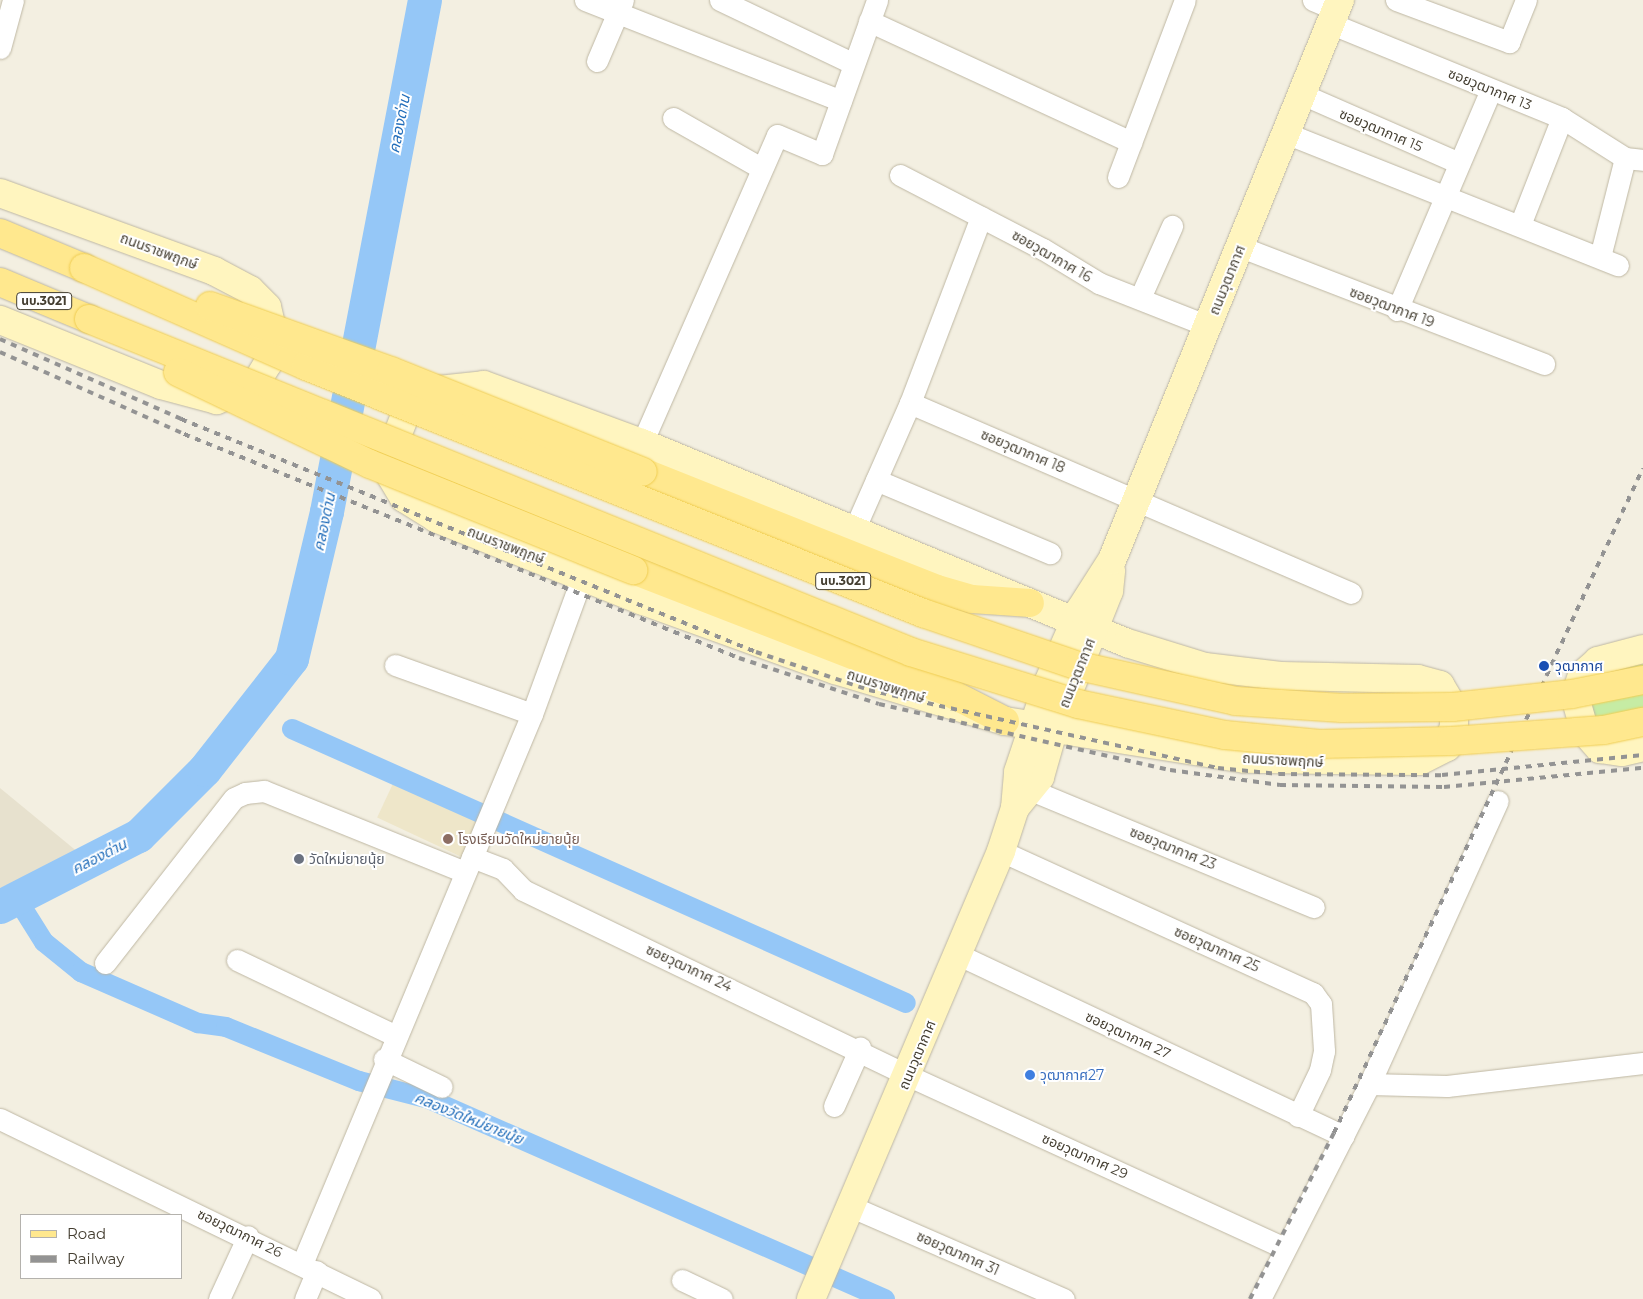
<!DOCTYPE html>
<meta charset="utf-8">
<style>
body{margin:0}
#map{position:relative;width:1643px;height:1299px;overflow:hidden;background:#f3efe1;font-family:Montserrat,"Noto Sans Thai",sans-serif}
div>[style]{position:absolute}
.residential>*{inset:0;background:#e7e1ce}
.education>*{inset:0;background:#eee6c9;transform-origin:0 0}
.green>*{inset:0;background:#c6eca4}
.canal>*{height:20px;margin:-10px;padding:0 10px;transform-origin:10px;border-radius:10px;background:#95c7f7}
.river>*{height:34px;margin:-17px;padding:0 17px;transform-origin:17px;border-radius:17px;background:#95c7f7}
.roads{filter:drop-shadow(0 0 1px #beb7a3) drop-shadow(0 0 1px #beb7a3)}
.street>*{height:21px;margin:-10.5px;padding:0 10.5px;transform-origin:10.5px;border-radius:10.5px;background:#fff}
.secondary>*{height:28px;margin:-14px;padding:0 14px;transform-origin:14px;border-radius:14px;background:#fff5bf}
.primary>*{height:28px;margin:-14px;padding:0 14px;transform-origin:14px;border-radius:14px;background:#ffe88e}
.rail>*{height:4px;margin-top:-2px;transform-origin:0;background:repeating-linear-gradient(90deg,#939393 0 6px,transparent 0 12px)}
.bridges{filter:drop-shadow(0 0 1px #f0cd52) drop-shadow(0 0 1px #f0cd52)}
.primary-bridge>*{height:28px;margin:-14px;padding:0 14px;transform-origin:14px;border-radius:14px;background:#ffe88e}
.dots>*{width:14px;height:14px;translate:-50% -50%;box-sizing:border-box;border:2px solid #fff;border-radius:50%}
span{translate:-50% -50%;white-space:nowrap;text-align:center;line-height:1.15;-webkit-text-stroke:4px #fff;paint-order:stroke}
.shield-label span{padding:1px 4px;background:#fff;border:1px solid;border-radius:4px;-webkit-text-stroke-width:0}
.shield-label{font-size:12px;color:#443e31;font-weight:700}
.street-label{font-size:14px;color:#443e31}
.transit-label{font-size:14px;color:#164399}
.left{translate:0 -50%;text-align:left}
.education-label{font-size:14px;color:#785e54}
.worship-label{font-size:14px;color:#5b616d}
.shop-label{font-size:14px;color:#366cbe}
.water-label{font-size:15px;color:#216dba;font-style:italic}
.legend{position:absolute;left:20px;top:1214px;width:162px;height:65px;box-sizing:border-box;background:#fff;border:1px solid #b4b2ad;margin:0;padding:6px 9px;list-style:none;font-size:15px;color:#443e31}
.legend li{display:flex;align-items:center;gap:10px;height:25px}
.legend b{width:25px;border:1px solid #b4b2ad}
</style>
<div id="map">
<div class="residential">
<i style="clip-path:polygon(0 788px,79px 853px,0 888px)"></i>
</div>
<div class="education">
<i style="left:397px;top:775px;width:98px;height:47px;rotate:25deg"></i>
</div>
<div class="green">
<i style="clip-path:polygon(1643px 664px,1643px 737px,1590px 718px,1592px 681px,1610px 668px)"></i>
</div>
<div class="canal">
<i style="left:292px;top:729px;width:672px;rotate:24.05deg"></i>
<i style="left:17px;top:899px;width:51px;rotate:57.9deg"></i>
<i style="left:44px;top:942px;width:48px;rotate:39deg"></i>
<i style="left:81px;top:972px;width:128px;rotate:23.6deg"></i>
<i style="left:198px;top:1023px;width:28px;rotate:8deg"></i>
<i style="left:226px;top:1027px;width:144px;rotate:22.1deg"></i>
<i style="left:359px;top:1081px;width:72px;rotate:14.4deg"></i>
<i style="left:429px;top:1099px;width:498px;rotate:23.7deg"></i>
</div>
<div class="river">
<i style="left:0;top:907px;width:156px;rotate:-27.1deg"></i>
<i style="left:139px;top:836px;width:93px;rotate:-45deg"></i>
<i style="left:205px;top:770px;width:141px;rotate:-51.9deg"></i>
<i style="left:292px;top:659px;width:151px;rotate:-76.6deg"></i>
<i style="left:327px;top:512px;width:521px;rotate:-79.16deg"></i>
</div>
<div class="roads">
<div class="street">
<i style="left:585px;top:0;width:275px;rotate:21.5deg"></i>
<i style="left:720px;top:0;width:148px;rotate:25.5deg"></i>
<i style="left:1313px;top:0;width:26px;rotate:23deg"></i>
<i style="left:1396px;top:0;width:121px;rotate:20.4deg"></i>
<i style="left:1509px;top:42px;width:45px;rotate:-68deg"></i>
<i style="left:869px;top:21px;width:289px;rotate:24.8deg"></i>
<i style="left:1332px;top:24px;width:248px;rotate:22.2deg"></i>
<i style="left:1562px;top:118px;width:75px;rotate:32.4deg"></i>
<i style="left:1625px;top:158px;width:18px;rotate:6deg"></i>
<i style="left:0;top:48px;width:50px;rotate:-74.8deg"></i>
<i style="left:597px;top:61px;width:66px;rotate:-66.9deg"></i>
<i style="left:1304px;top:95px;width:169px;rotate:23.7deg"></i>
<i style="left:673px;top:118px;width:101px;rotate:29.6deg"></i>
<i style="left:1288px;top:134px;width:355px;rotate:21.7deg"></i>
<i style="left:900px;top:175px;width:161px;rotate:27.4deg"></i>
<i style="left:1043px;top:249px;width:66px;rotate:31.3deg"></i>
<i style="left:1099px;top:283px;width:117px;rotate:21.5deg"></i>
<i style="left:1118px;top:177px;width:189px;rotate:-69.3deg"></i>
<i style="left:1520px;top:225px;width:115px;rotate:-68.6deg"></i>
<i style="left:1241px;top:247px;width:325px;rotate:21.1deg"></i>
<i style="left:1600px;top:257px;width:102px;rotate:-75.8deg"></i>
<i style="left:1140px;top:298px;width:79px;rotate:-66deg"></i>
<i style="left:1397px;top:310px;width:239px;rotate:-66.9deg"></i>
<i style="left:910px;top:403px;width:480px;rotate:23.3deg"></i>
<i style="left:642px;top:443px;width:336px;rotate:-66.3deg"></i>
<i style="left:777px;top:135px;width:49px;rotate:22.9deg"></i>
<i style="left:822px;top:154px;width:164px;rotate:-70.3deg"></i>
<i style="left:876px;top:480px;width:189px;rotate:22.8deg"></i>
<i style="left:854px;top:530px;width:139px;rotate:-66.2deg"></i>
<i style="left:910px;top:403px;width:199px;rotate:-69.1deg"></i>
<i style="left:395px;top:665px;width:145px;rotate:19.7deg"></i>
<i style="left:1031px;top:790px;width:306px;rotate:22.5deg"></i>
<i style="left:1001px;top:851px;width:343px;rotate:24.5deg"></i>
<i style="left:1313px;top:993px;width:14px;rotate:54deg"></i>
<i style="left:1321px;top:1004px;width:47px;rotate:86.3deg"></i>
<i style="left:1324px;top:1051px;width:19px;rotate:102deg"></i>
<i style="left:1320px;top:1070px;width:51px;rotate:115.6deg"></i>
<i style="left:472px;top:857px;width:33px;rotate:21deg"></i>
<i style="left:503px;top:869px;width:29px;rotate:46deg"></i>
<i style="left:523px;top:890px;width:428px;rotate:25.7deg"></i>
<i style="left:909px;top:1076px;width:413px;rotate:24.6deg"></i>
<i style="left:959px;top:955px;width:425px;rotate:25.2deg"></i>
<i style="left:237px;top:960px;width:174px;rotate:25.5deg"></i>
<i style="left:105px;top:963px;width:209px;rotate:-52deg"></i>
<i style="left:234px;top:798px;width:12px;rotate:-24deg"></i>
<i style="left:245px;top:793px;width:19px;rotate:-6deg"></i>
<i style="left:264px;top:791px;width:216px;rotate:22deg"></i>
<i style="left:384px;top:1059px;width:64px;rotate:25.8deg"></i>
<i style="left:1369px;top:1084px;width:78px;rotate:1.5deg"></i>
<i style="left:1447px;top:1086px;width:197px;rotate:-6.7deg"></i>
<i style="left:834px;top:1106px;width:64px;rotate:-65.9deg"></i>
<i style="left:0;top:1119px;width:412px;rotate:25.9deg"></i>
<i style="left:852px;top:1207px;width:231px;rotate:23.5deg"></i>
<i style="left:302px;top:1264px;width:596px;rotate:-67.31deg"></i>
<i style="left:532px;top:714px;width:148px;rotate:-69.9deg"></i>
<i style="left:682px;top:1280px;width:44px;rotate:25.4deg"></i>
<i style="left:219px;top:1299px;width:69px;rotate:-65.3deg"></i>
<i style="left:305px;top:1299px;width:30px;rotate:-67deg"></i>
<i style="left:1260px;top:1299px;width:238px;rotate:-63deg"></i>
<i style="left:1368px;top:1087px;width:314px;rotate:-65.6deg"></i>
</div>
<div class="secondary">
<i style="left:0;top:193px;width:228px;rotate:20deg"></i>
<i style="left:214px;top:271px;width:41px;rotate:27.8deg"></i>
<i style="left:250px;top:290px;width:24px;rotate:45deg"></i>
<i style="left:267px;top:307px;width:31px;rotate:77deg"></i>
<i style="left:274px;top:337px;width:27px;rotate:103deg"></i>
<i style="left:268px;top:363px;width:23px;rotate:121deg"></i>
<i style="left:256px;top:383px;width:43px;rotate:156.4deg"></i>
<i style="left:217px;top:400px;width:58px;rotate:-165deg"></i>
<i style="left:161px;top:385px;width:174px;rotate:-158deg"></i>
<i style="left:484px;top:385px;width:168px;rotate:20.2deg"></i>
<i style="left:642px;top:443px;width:525px;rotate:22.41deg"></i>
<i style="left:1127px;top:643px;width:82px;rotate:17.1deg"></i>
<i style="left:1205px;top:667px;width:76px;rotate:6.8deg"></i>
<i style="left:1280px;top:676px;width:138px;rotate:1.2deg"></i>
<i style="left:1418px;top:679px;width:23px;rotate:15deg"></i>
<i style="left:1440px;top:685px;width:27px;rotate:59deg"></i>
<i style="left:1454px;top:708px;width:18px;rotate:90deg"></i>
<i style="left:1454px;top:726px;width:22px;rotate:108deg"></i>
<i style="left:1447px;top:747px;width:31px;rotate:153deg"></i>
<i style="left:1419px;top:761px;width:174px;rotate:-179.3deg"></i>
<i style="left:1245px;top:759px;width:243px;rotate:-171deg"></i>
<i style="left:1005px;top:721px;width:177px;rotate:-163.3deg"></i>
<i style="left:835px;top:670px;width:204px;rotate:-160.2deg"></i>
<i style="left:643px;top:601px;width:223px;rotate:-158.2deg"></i>
<i style="left:436px;top:518px;width:38px;rotate:-148deg"></i>
<i style="left:404px;top:498px;width:26px;rotate:-121deg"></i>
<i style="left:391px;top:476px;width:20px;rotate:-96deg"></i>
<i style="left:389px;top:456px;width:52px;rotate:-68.4deg"></i>
<i style="left:408px;top:408px;width:27px;rotate:-39deg"></i>
<i style="left:429px;top:391px;width:55px;rotate:-6.2deg"></i>
<i style="left:1643px;top:649px;width:47px;rotate:165.1deg"></i>
<i style="left:1598px;top:661px;width:21px;rotate:139deg"></i>
<i style="left:1582px;top:675px;width:23px;rotate:108deg"></i>
<i style="left:1575px;top:697px;width:36px;rotate:74deg"></i>
<i style="left:1585px;top:732px;width:23px;rotate:49deg"></i>
<i style="left:1600px;top:749px;width:22px;rotate:8deg"></i>
<i style="left:1622px;top:752px;width:22px;rotate:-13deg"></i>
<i style="left:1015px;top:808px;width:40px;rotate:-51deg"></i>
<i style="left:1040px;top:777px;width:48px;rotate:-74.2deg"></i>
<i style="left:1053px;top:731px;width:151px;rotate:-68.2deg"></i>
<i style="left:1109px;top:591px;width:20px;rotate:-84deg"></i>
<i style="left:811px;top:1299px;width:487px;rotate:-67deg"></i>
<i style="left:1001px;top:851px;width:45px;rotate:-72deg"></i>
<i style="left:1015px;top:808px;width:36px;rotate:-85deg"></i>
<i style="left:1018px;top:772px;width:94px;rotate:-71.4deg"></i>
<i style="left:1048px;top:683px;width:80px;rotate:-66.3deg"></i>
<i style="left:1080px;top:610px;width:59px;rotate:-57.4deg"></i>
<i style="left:1112px;top:560px;width:605px;rotate:-67.85deg"></i>
</div>
<div class="primary">
<i style="left:0;top:233px;width:91px;rotate:22.6deg"></i>
<i style="left:0;top:282px;width:96px;rotate:22.6deg"></i>
<i style="left:643px;top:472px;width:316px;rotate:21.7deg"></i>
<i style="left:937px;top:589px;width:36px;rotate:16deg"></i>
<i style="left:972px;top:599px;width:58px;rotate:3.9deg"></i>
<i style="left:633px;top:570px;width:338px;rotate:21.2deg"></i>
<i style="left:948px;top:692px;width:64px;rotate:27deg"></i>
</div>
</div>
<div class="rail">
<i style="left:0;top:339px;width:198px;rotate:23.8deg"></i>
<i style="left:181px;top:419px;width:620px;rotate:22.06deg"></i>
<i style="left:756px;top:652px;width:119px;rotate:18.6deg"></i>
<i style="left:869px;top:690px;width:358px;rotate:12.6deg"></i>
<i style="left:1218px;top:768px;width:61px;rotate:5.6deg"></i>
<i style="left:1279px;top:774px;width:163px;rotate:0.4deg"></i>
<i style="left:1442px;top:775px;width:202px;rotate:-5.7deg"></i>
<i style="left:0;top:352px;width:201px;rotate:24deg"></i>
<i style="left:184px;top:434px;width:598px;rotate:21.98deg"></i>
<i style="left:739px;top:658px;width:147px;rotate:18.2deg"></i>
<i style="left:879px;top:704px;width:298px;rotate:12.8deg"></i>
<i style="left:1170px;top:770px;width:111px;rotate:7.8deg"></i>
<i style="left:1280px;top:785px;width:164px;rotate:0.7deg"></i>
<i style="left:1444px;top:787px;width:200px;rotate:-5.5deg"></i>
<i style="left:1250px;top:1299px;width:186px;rotate:-63.2deg"></i>
<i style="left:1334px;top:1133px;width:733px;rotate:-65.08deg"></i>
</div>
<div class="bridges">
<div class="primary-bridge">
<i style="left:84px;top:268px;width:243px;rotate:23.8deg"></i>
<i style="left:306px;top:366px;width:665px;rotate:21.82deg"></i>
<i style="left:923px;top:613px;width:165px;rotate:18.8deg"></i>
<i style="left:1079px;top:666px;width:160px;rotate:12.6deg"></i>
<i style="left:1235px;top:701px;width:107px;rotate:3.7deg"></i>
<i style="left:1342px;top:708px;width:111px;rotate:-0.5deg"></i>
<i style="left:1453px;top:707px;width:120px;rotate:-6.2deg"></i>
<i style="left:1572px;top:694px;width:72px;rotate:-11.2deg"></i>
<i style="left:210px;top:306px;width:192px;rotate:19.8deg"></i>
<i style="left:391px;top:371px;width:271px;rotate:21.8deg"></i>
<i style="left:89px;top:319px;width:887px;rotate:22.05deg"></i>
<i style="left:911px;top:652px;width:175px;rotate:17.3deg"></i>
<i style="left:1078px;top:704px;width:150px;rotate:11.9deg"></i>
<i style="left:1225px;top:735px;width:95px;rotate:5.4deg"></i>
<i style="left:1320px;top:744px;width:131px;rotate:-1.3deg"></i>
<i style="left:1451px;top:741px;width:153px;rotate:-4.1deg"></i>
<i style="left:1604px;top:730px;width:40px;rotate:-12deg"></i>
<i style="left:178px;top:372px;width:213px;rotate:25.6deg"></i>
<i style="left:370px;top:464px;width:284px;rotate:22deg"></i>
</div>
</div>
<div class="dots">
<i style="left:1544px;top:666px;background:#1a4fb4"></i>
<i style="left:448px;top:839px;background:#8d6e63"></i>
<i style="left:299px;top:859px;background:#6b7280"></i>
<i style="left:1030px;top:1075px;background:#3f7fe0"></i>
</div>
<div class="shield-label">
<span style="left:44px;top:301px">นบ.3021</span>
<span style="left:843px;top:581px">นบ.3021</span>
</div>
<div class="street-label">
<span style="left:1490px;top:89px;rotate:22deg">ซอยวุฒากาศ 13</span>
<span style="left:1381px;top:130px;rotate:23deg">ซอยวุฒากาศ 15</span>
<span style="left:159px;top:251px;rotate:20deg">ถนนราชพฤกษ์</span>
<span style="left:1052px;top:256px;rotate:30deg">ซอยวุฒากาศ 16</span>
<span style="left:1227px;top:280px;rotate:-68deg">ถนนวุฒากาศ</span>
<span style="left:1392px;top:307px;rotate:21deg">ซอยวุฒากาศ 19</span>
<span style="left:1023px;top:451px;rotate:23deg">ซอยวุฒากาศ 18</span>
<span style="left:506px;top:545px;rotate:21deg">ถนนราชพฤกษ์</span>
<span style="left:1077px;top:673px;rotate:-68deg">ถนนวุฒากาศ</span>
<span style="left:886px;top:686px;rotate:18deg">ถนนราชพฤกษ์</span>
<span style="left:1283px;top:760px;rotate:3deg">ถนนราชพฤกษ์</span>
<span style="left:1173px;top:848px;rotate:22deg">ซอยวุฒากาศ 23</span>
<span style="left:1217px;top:949px;rotate:24deg">ซอยวุฒากาศ 25</span>
<span style="left:689px;top:968px;rotate:25deg">ซอยวุฒากาศ 24</span>
<span style="left:1128px;top:1035px;rotate:25deg">ซอยวุฒากาศ 27</span>
<span style="left:917px;top:1055px;rotate:-67deg">ถนนวุฒากาศ</span>
<span style="left:1085px;top:1156px;rotate:24deg">ซอยวุฒากาศ 29</span>
<span style="left:240px;top:1233px;rotate:26deg">ซอยวุฒากาศ 26</span>
<span style="left:958px;top:1253px;rotate:24deg">ซอยวุฒากาศ 31</span>
</div>
<div class="transit-label">
<span class="left" style="left:1555px;top:666px">วุฒากาศ</span>
</div>
<div class="education-label">
<span class="left" style="left:458px;top:839px">โรงเรียนวัดใหม่ยายนุ้ย</span>
</div>
<div class="worship-label">
<span class="left" style="left:309px;top:859px">วัดใหม่ยายนุ้ย</span>
</div>
<div class="shop-label">
<span class="left" style="left:1040px;top:1075px">วุฒากาศ27</span>
</div>
<div class="water-label">
<span style="left:399px;top:124px;rotate:-79deg">คลองด่าน</span>
<span style="left:324px;top:522px;rotate:-78deg">คลองด่าน</span>
<span style="left:99px;top:856px;rotate:-27deg">คลองด่าน</span>
<span style="left:469px;top:1118px;rotate:22deg">คลองวัดใหม่ยายนุ้ย</span>
</div>
<ul class="legend">
<li><b style="height:6px;background:#ffe88e"></b>Road</li>
<li><b style="height:6px;background:#939393"></b>Railway</li>
</ul>
</div>
